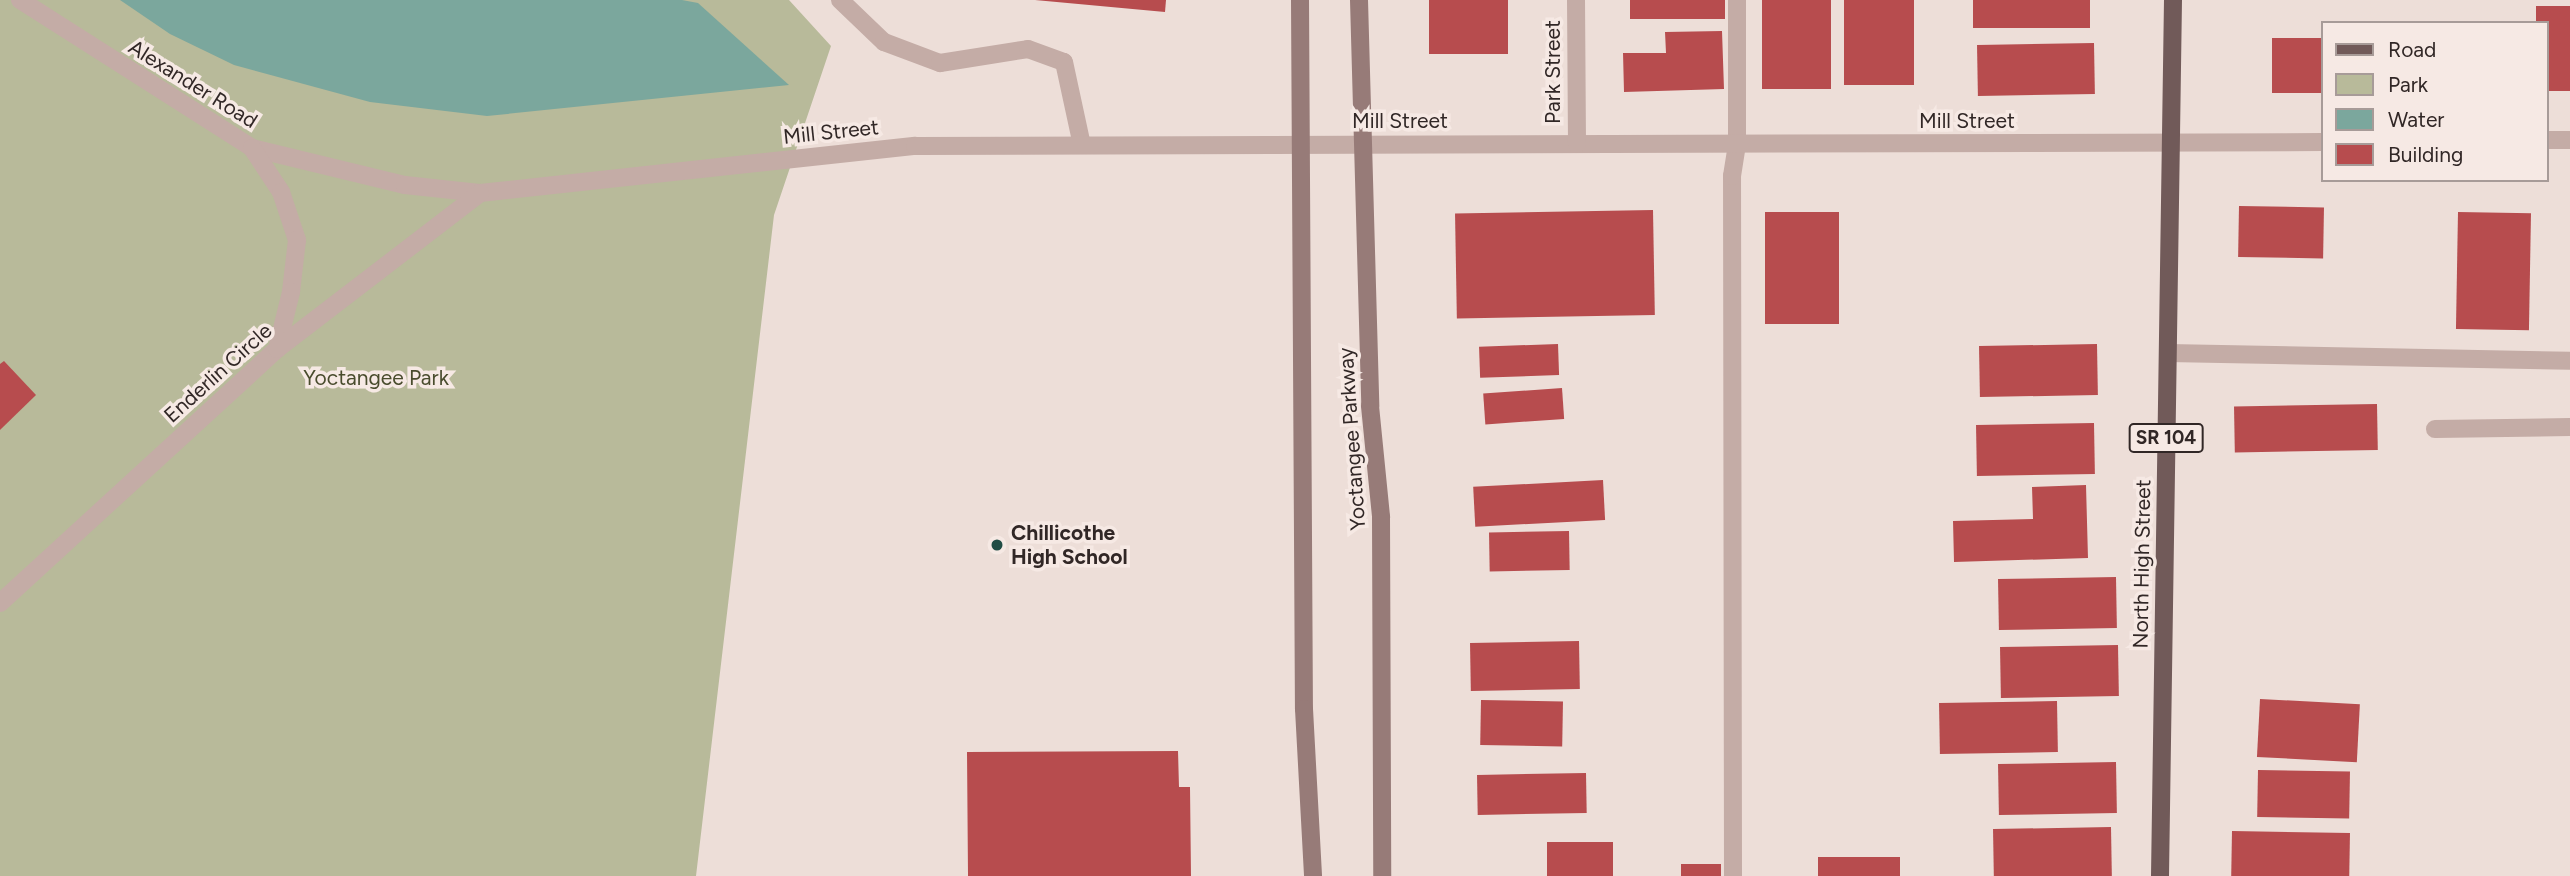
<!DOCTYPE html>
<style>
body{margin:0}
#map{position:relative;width:2570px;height:876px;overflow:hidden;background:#edded8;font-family:Figtree,sans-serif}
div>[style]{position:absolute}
.green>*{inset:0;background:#b8ba9a}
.water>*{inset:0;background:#7ba79d}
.building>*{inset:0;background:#b74c4e;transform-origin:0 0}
.lane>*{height:18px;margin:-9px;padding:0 9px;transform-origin:9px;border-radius:9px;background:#c4aca6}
.street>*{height:18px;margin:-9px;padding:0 9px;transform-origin:9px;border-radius:9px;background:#c4aca6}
.secondary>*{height:18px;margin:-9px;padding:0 9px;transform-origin:9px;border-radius:9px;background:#977b78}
.primary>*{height:18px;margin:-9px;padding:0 9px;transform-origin:9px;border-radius:9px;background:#715a59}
.dots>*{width:19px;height:19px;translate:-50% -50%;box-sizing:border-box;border:4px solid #f6e9e4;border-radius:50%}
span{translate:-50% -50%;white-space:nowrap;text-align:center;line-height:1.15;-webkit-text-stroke:7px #f6e9e4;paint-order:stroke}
.shield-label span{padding:2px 5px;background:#f6e9e4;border:2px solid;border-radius:5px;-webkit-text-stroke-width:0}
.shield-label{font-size:19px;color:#312726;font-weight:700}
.street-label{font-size:21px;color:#312726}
.park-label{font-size:21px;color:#494c2d}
.poi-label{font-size:21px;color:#312726;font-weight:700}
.left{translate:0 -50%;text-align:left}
.legend{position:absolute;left:2321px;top:21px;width:228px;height:161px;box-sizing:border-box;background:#f6e9e4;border:2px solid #a79b98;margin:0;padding:9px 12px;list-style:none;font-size:21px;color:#312726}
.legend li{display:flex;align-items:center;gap:14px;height:35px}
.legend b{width:35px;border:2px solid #a79b98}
</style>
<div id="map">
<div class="green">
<i style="clip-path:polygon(0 0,789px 0,831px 46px,774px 215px,696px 876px,0 876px)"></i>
</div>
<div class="water">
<i style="clip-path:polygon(120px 0,682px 0,698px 3px,789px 85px,487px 116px,370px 102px,234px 65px,170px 34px)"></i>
</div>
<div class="building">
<i style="clip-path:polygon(1035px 0,1166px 0,1165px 12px)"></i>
<i style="left:1429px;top:0;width:79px;height:54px"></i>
<i style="left:1630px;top:0;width:95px;height:19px"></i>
<i style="left:1762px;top:0;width:69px;height:89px"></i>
<i style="left:1844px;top:0;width:70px;height:85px"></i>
<i style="left:1973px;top:0;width:117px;height:28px"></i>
<i style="clip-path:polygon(2536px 6px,2570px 6px,2570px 91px,2547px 91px,2547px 23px,2536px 23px)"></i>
<i style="clip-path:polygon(1722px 31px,1724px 89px,1624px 92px,1623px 53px,1666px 53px,1665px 32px)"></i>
<i style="left:2323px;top:38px;width:55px;height:51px;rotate:90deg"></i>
<i style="left:2094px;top:43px;width:51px;height:117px;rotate:89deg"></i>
<i style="left:2239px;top:206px;width:85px;height:51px;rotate:1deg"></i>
<i style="left:1653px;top:210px;width:105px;height:198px;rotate:89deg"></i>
<i style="left:1765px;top:212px;width:74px;height:112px"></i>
<i style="left:2458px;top:212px;width:73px;height:117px;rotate:1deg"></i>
<i style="left:1558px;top:344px;width:31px;height:79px;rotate:88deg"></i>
<i style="left:2097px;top:344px;width:51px;height:118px;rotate:89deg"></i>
<i style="clip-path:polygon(4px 361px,36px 395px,0 430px,0 364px)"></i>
<i style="left:1562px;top:388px;width:31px;height:79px;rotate:86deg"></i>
<i style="left:2377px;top:404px;width:46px;height:143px;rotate:89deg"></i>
<i style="left:2094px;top:423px;width:51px;height:118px;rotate:89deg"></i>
<i style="left:1603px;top:480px;width:40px;height:130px;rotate:87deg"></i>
<i style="clip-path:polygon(2086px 485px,2088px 558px,1954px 562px,1953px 521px,2033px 519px,2032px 487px)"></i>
<i style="left:1569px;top:531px;width:39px;height:80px;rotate:89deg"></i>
<i style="left:2116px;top:577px;width:51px;height:118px;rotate:89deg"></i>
<i style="left:1579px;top:641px;width:48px;height:109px;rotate:89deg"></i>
<i style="left:2118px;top:645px;width:51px;height:118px;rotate:89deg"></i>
<i style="left:2260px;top:699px;width:100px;height:58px;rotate:3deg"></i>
<i style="left:1481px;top:700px;width:82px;height:45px;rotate:1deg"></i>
<i style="left:2057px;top:701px;width:51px;height:118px;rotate:89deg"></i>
<i style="clip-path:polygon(1178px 751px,1179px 787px,1190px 787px,1191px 876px,968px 876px,967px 752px)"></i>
<i style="left:2116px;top:762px;width:51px;height:118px;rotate:89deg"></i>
<i style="left:2258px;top:770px;width:92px;height:47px;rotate:1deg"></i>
<i style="left:1586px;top:773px;width:40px;height:109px;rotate:89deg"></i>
<i style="left:2111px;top:827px;width:49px;height:118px;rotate:89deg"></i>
<i style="left:2232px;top:831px;width:118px;height:45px;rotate:1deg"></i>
<i style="left:1613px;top:842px;width:34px;height:66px;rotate:90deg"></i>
<i style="left:1818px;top:857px;width:82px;height:19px"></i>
<i style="left:1681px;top:864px;width:40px;height:12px"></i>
</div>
<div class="lane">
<i style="left:840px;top:0;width:61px;rotate:43.7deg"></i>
<i style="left:884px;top:42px;width:60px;rotate:20.6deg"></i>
<i style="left:940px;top:63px;width:89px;rotate:-9deg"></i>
<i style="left:1028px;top:49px;width:38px;rotate:20deg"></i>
<i style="left:1064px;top:62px;width:85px;rotate:77.8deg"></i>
<i style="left:2168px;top:353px;width:402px;rotate:1.1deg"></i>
<i style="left:2435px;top:429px;width:135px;rotate:-0.8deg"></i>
<i style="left:1733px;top:876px;width:700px;rotate:-90.08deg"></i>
<i style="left:1732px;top:176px;width:33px;rotate:-81deg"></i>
<i style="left:1737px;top:143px;width:143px;rotate:-90deg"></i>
</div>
<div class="street">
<i style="left:20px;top:0;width:275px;rotate:32.5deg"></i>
<i style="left:252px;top:148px;width:157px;rotate:13.6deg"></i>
<i style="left:405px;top:185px;width:75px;rotate:6.1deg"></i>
<i style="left:480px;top:193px;width:438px;rotate:-6.2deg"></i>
<i style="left:915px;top:146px;width:1408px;rotate:-0.16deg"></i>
<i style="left:1576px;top:0;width:144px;rotate:89.6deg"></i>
<i style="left:2547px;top:140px;width:23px"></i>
<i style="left:252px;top:148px;width:53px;rotate:56.6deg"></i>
<i style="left:281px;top:192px;width:51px;rotate:71.6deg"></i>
<i style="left:297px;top:240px;width:52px;rotate:96.6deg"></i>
<i style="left:291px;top:292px;width:59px;rotate:103.8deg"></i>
<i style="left:0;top:603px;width:376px;rotate:-42.5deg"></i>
<i style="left:277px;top:349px;width:256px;rotate:-37.5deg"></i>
</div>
<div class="secondary">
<i style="left:1300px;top:0;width:709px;rotate:89.68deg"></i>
<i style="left:1304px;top:709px;width:167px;rotate:86.9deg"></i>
<i style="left:1359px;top:0;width:406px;rotate:88.4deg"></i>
<i style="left:1370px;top:406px;width:112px;rotate:84.3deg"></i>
<i style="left:1381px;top:517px;width:359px;rotate:89.8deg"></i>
</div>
<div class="primary">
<i style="left:2160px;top:876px;width:876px;rotate:-89.15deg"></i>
</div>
<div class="dots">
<i style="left:997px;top:545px;background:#214d45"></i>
</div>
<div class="shield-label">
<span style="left:2166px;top:438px">SR 104</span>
</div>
<div class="street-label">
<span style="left:1553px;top:72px;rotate:-90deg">Park Street</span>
<span style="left:193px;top:84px;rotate:32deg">Alexander Road</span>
<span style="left:1400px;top:121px">Mill Street</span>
<span style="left:1967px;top:121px">Mill Street</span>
<span style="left:831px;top:132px;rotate:-6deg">Mill Street</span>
<span style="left:218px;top:373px;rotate:-42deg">Enderlin Circle</span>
<span style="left:1352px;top:439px;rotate:-94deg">Yoctangee Parkway</span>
<span style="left:2142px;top:564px;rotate:-89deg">North High Street</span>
</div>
<div class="park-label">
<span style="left:376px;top:378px">Yoctangee Park</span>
</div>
<div class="poi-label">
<span class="left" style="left:1011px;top:545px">Chillicothe<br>High School</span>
</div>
<ul class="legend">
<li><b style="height:9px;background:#715a59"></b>Road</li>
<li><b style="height:19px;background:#b8ba9a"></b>Park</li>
<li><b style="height:19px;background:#7ba79d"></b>Water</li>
<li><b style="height:19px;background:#b74c4e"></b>Building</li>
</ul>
</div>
